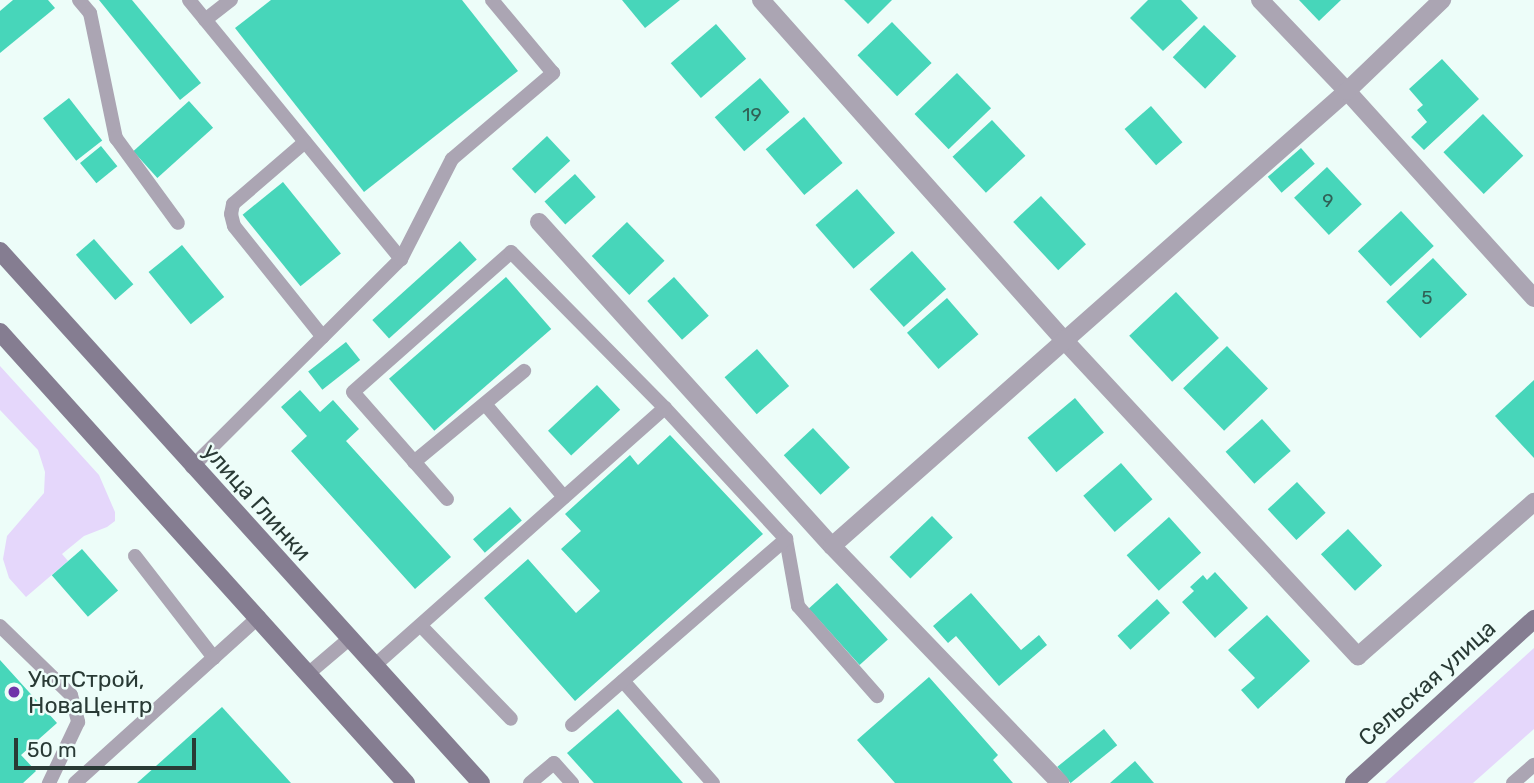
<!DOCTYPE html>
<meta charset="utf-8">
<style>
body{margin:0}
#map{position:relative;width:1534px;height:783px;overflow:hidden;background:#edfdf9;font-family:Rubik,sans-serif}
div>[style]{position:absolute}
.green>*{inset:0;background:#e5d7fb}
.building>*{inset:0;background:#47d6ba;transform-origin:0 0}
.service>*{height:14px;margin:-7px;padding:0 7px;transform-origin:7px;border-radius:7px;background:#aba5b3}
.minor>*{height:18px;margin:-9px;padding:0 9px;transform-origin:9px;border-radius:9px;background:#aba5b3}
.secondary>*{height:18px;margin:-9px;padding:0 9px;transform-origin:9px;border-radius:9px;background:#857d91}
.dots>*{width:19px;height:19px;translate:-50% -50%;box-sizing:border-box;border:4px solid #edfdf9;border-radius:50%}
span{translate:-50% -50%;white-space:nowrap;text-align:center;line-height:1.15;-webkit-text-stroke:5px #edfdf9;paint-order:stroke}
.number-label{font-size:19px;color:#306156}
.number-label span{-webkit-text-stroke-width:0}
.street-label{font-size:23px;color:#293a35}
.poi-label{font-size:23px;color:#293a35}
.left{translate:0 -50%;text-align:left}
.scale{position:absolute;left:14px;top:738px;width:182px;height:32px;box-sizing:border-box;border:4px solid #293a35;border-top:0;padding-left:9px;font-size:21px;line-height:24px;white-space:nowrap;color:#293a35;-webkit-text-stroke:5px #edfdf9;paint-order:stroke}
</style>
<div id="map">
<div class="green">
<i style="clip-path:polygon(0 366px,99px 475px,115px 512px,115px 521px,107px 527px,84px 536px,62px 554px,68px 561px,26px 597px,9px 578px,3px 559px,7px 536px,44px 493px,45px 472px,38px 450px,0 410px)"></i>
<i style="clip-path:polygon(1534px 648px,1534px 729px,1473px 783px,1385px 783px)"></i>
</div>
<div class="building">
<i style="clip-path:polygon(13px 0,48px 0,55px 8px,0 53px,0 11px)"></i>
<i style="clip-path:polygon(99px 0,132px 0,201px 83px,180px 100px)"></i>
<i style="clip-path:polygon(271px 0,462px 0,518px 71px,364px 192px,235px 28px)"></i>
<i style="clip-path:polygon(622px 0,680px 0,645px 28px)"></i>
<i style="clip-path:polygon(844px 0,892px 0,868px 24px)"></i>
<i style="clip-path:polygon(1148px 0,1181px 0,1198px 18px,1163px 51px,1130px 18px)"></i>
<i style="clip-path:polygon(1299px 0,1341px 0,1319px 21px)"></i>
<i style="left:892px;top:22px;width:57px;height:48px;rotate:46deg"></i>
<i style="left:716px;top:24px;width:46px;height:60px;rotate:49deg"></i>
<i style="left:1204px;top:25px;width:45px;height:45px;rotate:44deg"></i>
<i style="clip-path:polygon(1442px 59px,1479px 99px,1424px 150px,1411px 137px,1427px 122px,1417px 110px,1423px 105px,1409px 89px)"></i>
<i style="left:957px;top:73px;width:49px;height:59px;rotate:46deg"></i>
<i style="left:760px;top:78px;width:45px;height:60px;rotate:49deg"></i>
<i style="left:69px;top:98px;width:54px;height:33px;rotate:52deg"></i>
<i style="left:189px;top:101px;width:36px;height:75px;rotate:48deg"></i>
<i style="left:1151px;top:106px;width:48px;height:35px;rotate:49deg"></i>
<i style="left:1483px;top:114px;width:58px;height:55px;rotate:46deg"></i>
<i style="left:804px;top:117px;width:60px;height:50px;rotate:50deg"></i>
<i style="left:992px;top:120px;width:49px;height:54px;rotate:47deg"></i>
<i style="left:547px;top:136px;width:34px;height:48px;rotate:47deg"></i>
<i style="left:101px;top:146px;width:26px;height:27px;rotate:51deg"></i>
<i style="left:1301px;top:148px;width:21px;height:44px;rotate:49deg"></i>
<i style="left:1327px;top:167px;width:51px;height:45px;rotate:47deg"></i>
<i style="left:575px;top:174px;width:31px;height:41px;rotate:48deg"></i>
<i style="left:283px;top:182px;width:92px;height:52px;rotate:51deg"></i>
<i style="left:857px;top:189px;width:58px;height:55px;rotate:49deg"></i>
<i style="left:1041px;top:196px;width:66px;height:38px;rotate:47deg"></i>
<i style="left:1401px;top:211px;width:48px;height:59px;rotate:47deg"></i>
<i style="left:627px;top:222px;width:54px;height:49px;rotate:46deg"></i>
<i style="left:94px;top:239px;width:60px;height:24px;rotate:49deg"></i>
<i style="left:460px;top:241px;width:25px;height:118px;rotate:48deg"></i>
<i style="left:182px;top:245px;width:67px;height:43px;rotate:51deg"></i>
<i style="left:912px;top:251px;width:51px;height:57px;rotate:48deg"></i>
<i style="left:1433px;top:258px;width:50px;height:64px;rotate:47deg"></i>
<i style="left:506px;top:277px;width:69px;height:155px;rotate:49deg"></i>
<i style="left:674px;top:277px;width:52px;height:36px;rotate:48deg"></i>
<i style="left:1176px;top:292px;width:63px;height:64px;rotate:47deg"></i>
<i style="left:947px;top:298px;width:48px;height:53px;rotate:49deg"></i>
<i style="left:346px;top:342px;width:23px;height:48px;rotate:52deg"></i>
<i style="left:1227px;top:346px;width:59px;height:61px;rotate:46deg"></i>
<i style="left:757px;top:349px;width:49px;height:43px;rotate:49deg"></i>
<i style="clip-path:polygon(1534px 380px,1534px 458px,1495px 416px)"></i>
<i style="left:597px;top:385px;width:34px;height:67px;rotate:47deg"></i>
<i style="clip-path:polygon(300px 390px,320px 412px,333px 400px,359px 429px,346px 441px,451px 557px,415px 589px,291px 451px,307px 436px,281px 407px)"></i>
<i style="left:1075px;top:398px;width:45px;height:62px;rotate:50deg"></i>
<i style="left:1262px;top:419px;width:43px;height:49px;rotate:48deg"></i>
<i style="left:813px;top:428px;width:54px;height:40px;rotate:47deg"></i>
<i style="clip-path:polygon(670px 435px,763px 534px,575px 701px,484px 598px,528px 559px,576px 613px,600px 591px,561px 549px,581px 531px,565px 514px,630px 455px,638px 465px)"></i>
<i style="left:1121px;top:463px;width:48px;height:50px;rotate:49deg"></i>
<i style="left:1297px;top:482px;width:42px;height:40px;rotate:47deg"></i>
<i style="left:510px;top:507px;width:18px;height:49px;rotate:49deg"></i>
<i style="left:932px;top:516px;width:30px;height:59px;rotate:46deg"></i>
<i style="left:1169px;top:517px;width:48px;height:57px;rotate:48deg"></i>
<i style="left:1348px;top:529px;width:50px;height:37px;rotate:47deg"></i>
<i style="left:82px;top:549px;width:55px;height:40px;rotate:49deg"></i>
<i style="clip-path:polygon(1215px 572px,1248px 608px,1215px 638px,1182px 602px,1194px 591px,1190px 587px,1203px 575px,1207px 580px)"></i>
<i style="left:837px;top:583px;width:76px;height:38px;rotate:48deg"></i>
<i style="clip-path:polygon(971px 593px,1021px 650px,1039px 635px,1047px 645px,999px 686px,956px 636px,948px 643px,933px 626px)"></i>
<i style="left:1157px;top:599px;width:19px;height:54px;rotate:47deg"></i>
<i style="clip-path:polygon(1267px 615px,1310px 661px,1258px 709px,1241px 690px,1255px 678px,1228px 650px)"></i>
<i style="clip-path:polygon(0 660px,57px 723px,21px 755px,36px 771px,23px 783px,0 783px)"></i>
<i style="clip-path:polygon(929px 677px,998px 755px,993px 760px,1013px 783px,895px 783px,857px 740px)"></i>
<i style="clip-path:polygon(222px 707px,291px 783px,137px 783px)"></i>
<i style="clip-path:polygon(618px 709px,683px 783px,594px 783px,567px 753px)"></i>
<i style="left:1104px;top:729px;width:21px;height:60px;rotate:51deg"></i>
<i style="clip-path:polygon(1135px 761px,1154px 783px,1110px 783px)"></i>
</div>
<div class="service">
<i style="left:79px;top:0;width:17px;rotate:50deg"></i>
<i style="left:90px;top:13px;width:128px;rotate:78.3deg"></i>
<i style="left:116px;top:138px;width:105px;rotate:53.9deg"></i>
<i style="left:189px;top:0;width:335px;rotate:50.7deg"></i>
<i style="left:205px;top:20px;width:33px;rotate:-38deg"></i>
<i style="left:305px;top:142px;width:95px;rotate:139.3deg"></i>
<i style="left:233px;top:204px;width:10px;rotate:101deg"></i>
<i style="left:231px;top:214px;width:12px;rotate:76deg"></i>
<i style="left:234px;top:226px;width:142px;rotate:51.3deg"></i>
<i style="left:485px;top:404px;width:122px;rotate:49.7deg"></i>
<i style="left:414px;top:462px;width:143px;rotate:-39.6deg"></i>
<i style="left:192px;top:467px;width:295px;rotate:-44.9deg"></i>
<i style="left:401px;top:259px;width:112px;rotate:-63deg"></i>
<i style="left:452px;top:159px;width:133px;rotate:-40.4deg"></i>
<i style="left:553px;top:73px;width:95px;rotate:-129.9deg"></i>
<i style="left:447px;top:499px;width:142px;rotate:-131.3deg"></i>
<i style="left:353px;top:392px;width:211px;rotate:-41.5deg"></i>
<i style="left:511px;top:252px;width:219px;rotate:45.4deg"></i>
<i style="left:665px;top:408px;width:178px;rotate:47.3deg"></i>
<i style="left:786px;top:539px;width:68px;rotate:79.8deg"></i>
<i style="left:798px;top:606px;width:120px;rotate:48.7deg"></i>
<i style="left:135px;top:556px;width:129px;rotate:52.2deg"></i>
<i style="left:0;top:626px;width:99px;rotate:44.2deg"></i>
<i style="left:71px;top:695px;width:28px;rotate:75deg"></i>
<i style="left:78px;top:722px;width:68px;rotate:115.4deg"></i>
<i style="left:421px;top:626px;width:129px;rotate:45.9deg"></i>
<i style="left:374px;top:666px;width:389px;rotate:-41.6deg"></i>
<i style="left:309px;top:673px;width:52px;rotate:-40.4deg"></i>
<i style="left:623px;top:681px;width:136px;rotate:48.6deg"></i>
<i style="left:572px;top:725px;width:284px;rotate:-41deg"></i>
<i style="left:75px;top:783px;width:248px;rotate:-42.1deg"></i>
<i style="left:530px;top:783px;width:31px;rotate:-40deg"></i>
<i style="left:554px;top:763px;width:27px;rotate:48deg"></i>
<i style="left:1513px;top:783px;width:28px;rotate:-41deg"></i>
</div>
<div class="minor">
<i style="left:761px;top:0;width:455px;rotate:48.3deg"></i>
<i style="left:1064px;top:340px;width:432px;rotate:47.1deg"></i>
<i style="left:1358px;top:656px;width:234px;rotate:-41.2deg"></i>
<i style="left:1260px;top:0;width:126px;rotate:46.3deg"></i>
<i style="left:1347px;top:91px;width:279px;rotate:47.9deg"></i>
<i style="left:539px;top:222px;width:437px;rotate:47.9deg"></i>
<i style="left:832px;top:546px;width:329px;rotate:46.1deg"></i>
<i style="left:832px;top:546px;width:687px;rotate:-41.46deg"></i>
<i style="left:1347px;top:91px;width:132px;rotate:-43.8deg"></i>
</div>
<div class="secondary">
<i style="left:0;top:251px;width:717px;rotate:47.88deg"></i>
<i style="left:0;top:332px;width:607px;rotate:48.01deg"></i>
<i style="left:1354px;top:783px;width:244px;rotate:-42.3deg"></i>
</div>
<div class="dots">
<i style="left:14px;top:692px;background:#6f33a9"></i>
</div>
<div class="number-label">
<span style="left:752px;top:115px">19</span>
<span style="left:1328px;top:201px">9</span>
<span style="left:1427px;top:298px">5</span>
</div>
<div class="street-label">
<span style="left:257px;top:502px;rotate:48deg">улица Глинки</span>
<span style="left:1427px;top:683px;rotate:-42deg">Сельская улица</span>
</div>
<div class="poi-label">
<span class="left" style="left:28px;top:692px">УютСтрой,<br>НоваЦентр</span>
</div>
<div class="scale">50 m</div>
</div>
